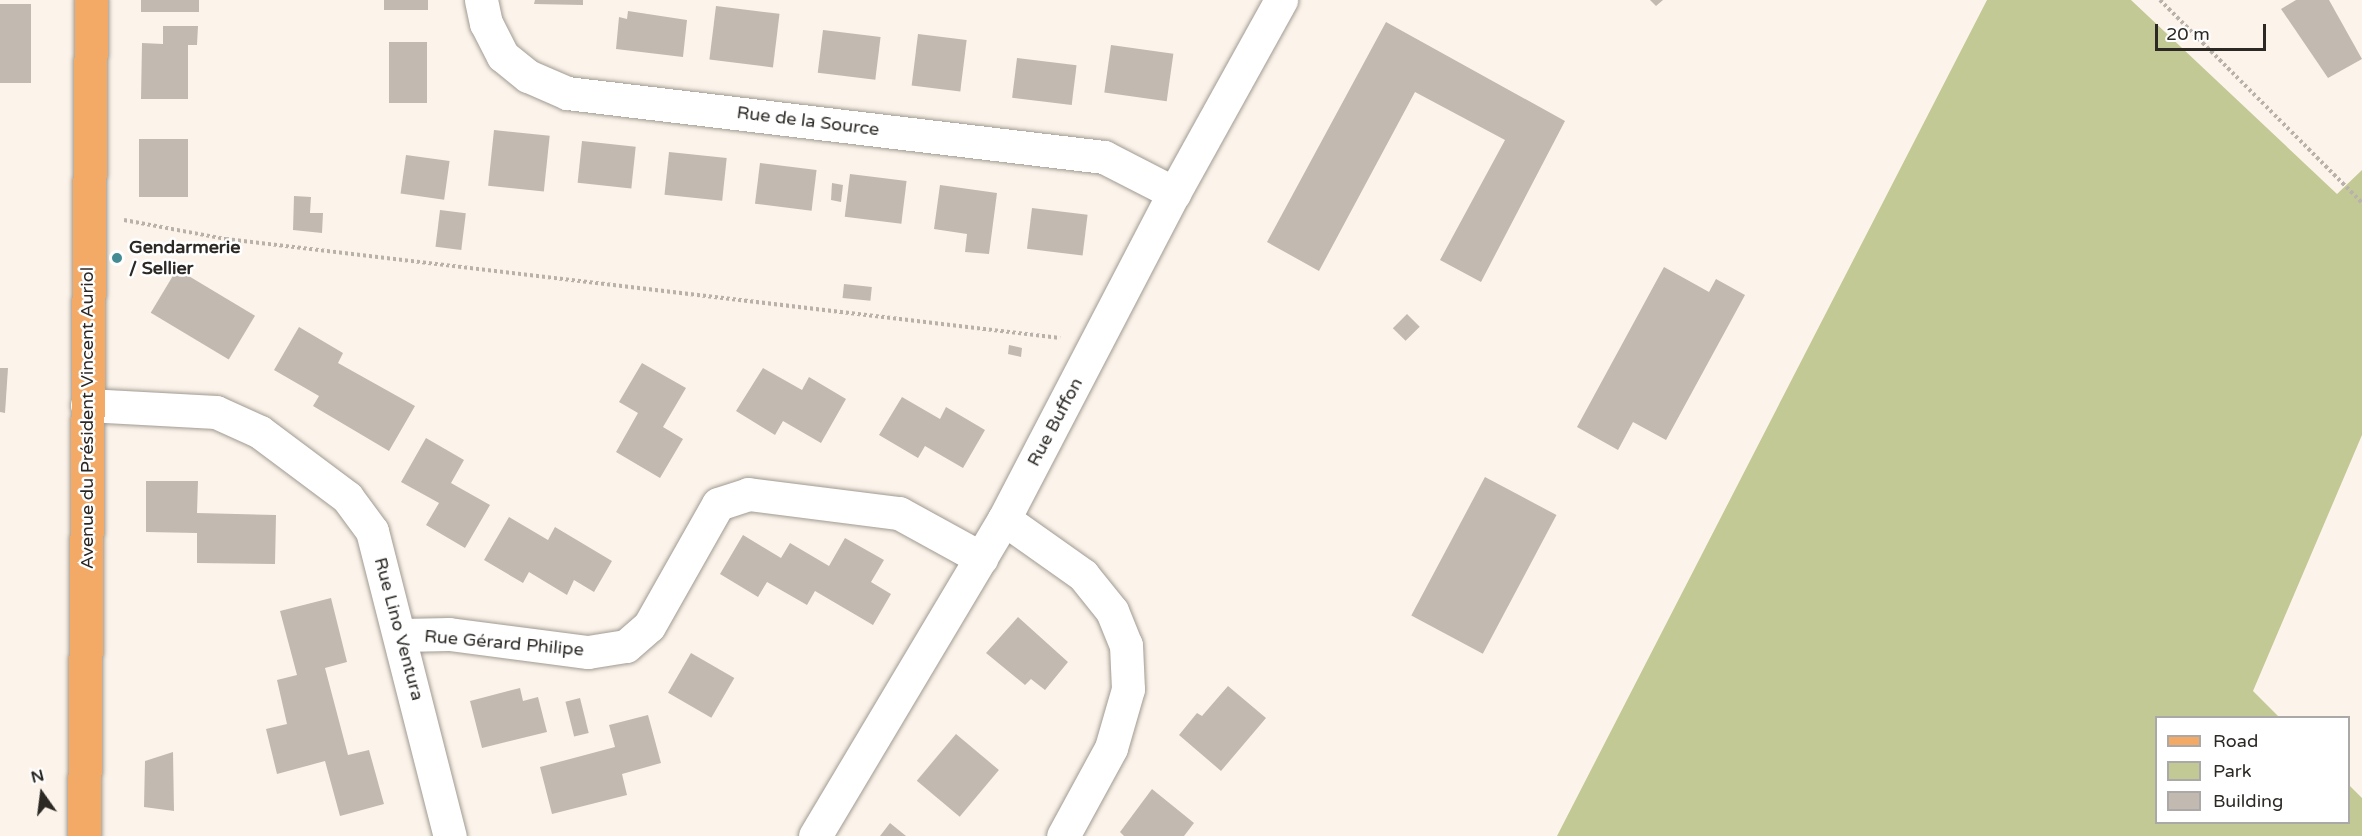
<!DOCTYPE html>
<meta charset="utf-8">
<style>
body{margin:0}
#map{position:relative;width:2362px;height:836px;overflow:hidden;background:#fcf4eb;font-family:"Varela Round",sans-serif}
div>[style]{position:absolute}
.green>*{inset:0;background:#c2c995}
.building>*{inset:0;background:#c2b9b1;transform-origin:0 0}
.path>*{height:4px;margin-top:-2px;transform-origin:0;background:repeating-linear-gradient(90deg,#b8b2aa 0 3px,transparent 0 6px)}
.roads{filter:drop-shadow(0 0 2px #a09a91) drop-shadow(0 0 2px #a09a91)}
.minor>*{height:33px;margin:-16.5px;padding:0 16.5px;transform-origin:16.5px;border-radius:16.5px;background:#fff}
.major>*{height:33px;margin:-16.5px;padding:0 16.5px;transform-origin:16.5px;border-radius:16.5px;background:#f3aa66}
.dots>*{width:16px;height:16px;translate:-50% -50%;box-sizing:border-box;border:3px solid #fff;border-radius:50%}
span{translate:-50% -50%;white-space:nowrap;text-align:center;line-height:1.15;-webkit-text-stroke:5px #fff;paint-order:stroke}
.street-label{font-size:18px;color:#2c2925}
.poi-label{font-size:18px;color:#2c2925;font-weight:700}
.left{translate:0 -50%;text-align:left}
.legend{position:absolute;left:2155px;top:716px;width:195px;height:108px;box-sizing:border-box;background:#fff;border:2px solid #aba9a8;margin:0;padding:8px 10px;list-style:none;font-size:18px;color:#2c2925}
.legend li{display:flex;align-items:center;gap:12px;height:30px}
.legend b{width:30px;border:2px solid #aba9a8}
.north{position:absolute;left:12px;top:764px;width:60px;height:60px;-webkit-text-stroke:4px #fff;paint-order:stroke;rotate:346deg;font-size:16px;font-weight:700;line-height:24px;text-align:center;color:#2c2925}
.north::after{content:'';display:block;margin:auto;width:21px;height:27px;background:#2c2925;clip-path:polygon(50% 0,100% 100%,50% 72%,0 100%)}
.scale{position:absolute;left:2155px;top:24px;width:111px;height:27px;box-sizing:border-box;border:3px solid #2c2925;border-top:0;padding-left:8px;font-size:18px;line-height:21px;white-space:nowrap;color:#2c2925;-webkit-text-stroke:4px #fff;paint-order:stroke}
</style>
<div id="map">
<div class="green">
<i style="clip-path:polygon(1987px 0,2131px 0,2337px 194px,2362px 170px,2362px 435px,2253px 691px,2279px 717px,2156px 718px,2156px 822px,2348px 822px,2349px 785px,2362px 798px,2362px 836px,1557px 836px)"></i>
</div>
<div class="building">
<i style="left:141px;top:0;width:58px;height:12px"></i>
<i style="left:384px;top:0;width:44px;height:10px"></i>
<i style="clip-path:polygon(535px 0,583px 0,583px 5px,534px 4px)"></i>
<i style="clip-path:polygon(1650px 0,1663px 0,1656px 6px)"></i>
<i style="clip-path:polygon(2296px 0,2329px 0,2362px 59px,2328px 78px,2281px 9px)"></i>
<i style="left:31px;top:4px;width:79px;height:31px;rotate:90deg"></i>
<i style="left:716px;top:6px;width:64px;height:54px;rotate:7deg"></i>
<i style="clip-path:polygon(628px 11px,687px 20px,683px 57px,616px 49px,619px 17px,627px 19px)"></i>
<i style="clip-path:polygon(1386px 22px,1565px 121px,1481px 282px,1440px 260px,1505px 140px,1415px 92px,1319px 271px,1267px 242px)"></i>
<i style="clip-path:polygon(163px 26px,198px 26px,197px 45px,188px 45px,188px 99px,141px 99px,142px 43px,163px 44px)"></i>
<i style="left:823px;top:30px;width:58px;height:43px;rotate:7deg"></i>
<i style="left:918px;top:34px;width:49px;height:52px;rotate:7deg"></i>
<i style="left:389px;top:42px;width:38px;height:61px"></i>
<i style="left:1111px;top:45px;width:63px;height:48px;rotate:8deg"></i>
<i style="left:1017px;top:58px;width:60px;height:40px;rotate:7deg"></i>
<i style="left:494px;top:130px;width:56px;height:56px;rotate:6deg"></i>
<i style="left:139px;top:139px;width:49px;height:58px"></i>
<i style="left:582px;top:141px;width:54px;height:42px;rotate:6deg"></i>
<i style="left:669px;top:152px;width:58px;height:43px;rotate:6deg"></i>
<i style="left:406px;top:155px;width:44px;height:39px;rotate:8deg"></i>
<i style="left:760px;top:163px;width:57px;height:41px;rotate:7deg"></i>
<i style="left:850px;top:174px;width:57px;height:43px;rotate:7deg"></i>
<i style="clip-path:polygon(832px 183px,843px 185px,841px 202px,831px 200px)"></i>
<i style="clip-path:polygon(940px 185px,997px 193px,989px 254px,965px 252px,967px 234px,934px 229px)"></i>
<i style="clip-path:polygon(294px 196px,311px 197px,310px 213px,323px 213px,322px 233px,293px 230px)"></i>
<i style="left:1032px;top:208px;width:56px;height:41px;rotate:7deg"></i>
<i style="left:440px;top:210px;width:26px;height:37px;rotate:7deg"></i>
<i style="clip-path:polygon(1664px 267px,1709px 292px,1716px 279px,1745px 295px,1666px 440px,1633px 422px,1618px 450px,1577px 427px)"></i>
<i style="left:177px;top:269px;width:91px;height:51px;rotate:31deg"></i>
<i style="left:844px;top:284px;width:28px;height:14px;rotate:6deg"></i>
<i style="left:1407px;top:314px;width:18px;height:20px;rotate:45deg"></i>
<i style="clip-path:polygon(299px 327px,343px 353px,338px 363px,415px 406px,389px 451px,313px 406px,319px 396px,274px 370px)"></i>
<i style="clip-path:polygon(1009px 345px,1022px 348px,1021px 357px,1008px 354px)"></i>
<i style="clip-path:polygon(642px 363px,686px 388px,663px 427px,683px 439px,660px 478px,616px 452px,638px 413px,619px 402px)"></i>
<i style="clip-path:polygon(0 368px,8px 368px,5px 413px,0 412px)"></i>
<i style="clip-path:polygon(763px 368px,802px 390px,809px 377px,846px 399px,821px 443px,783px 421px,775px 435px,736px 411px)"></i>
<i style="clip-path:polygon(902px 397px,940px 419px,946px 407px,985px 430px,963px 468px,925px 446px,918px 458px,879px 435px)"></i>
<i style="clip-path:polygon(426px 438px,464px 460px,451px 483px,490px 505px,465px 548px,426px 525px,439px 503px,401px 482px)"></i>
<i style="left:1485px;top:477px;width:81px;height:157px;rotate:28deg"></i>
<i style="clip-path:polygon(146px 481px,198px 481px,197px 513px,276px 515px,275px 564px,197px 563px,197px 533px,146px 532px)"></i>
<i style="clip-path:polygon(509px 517px,548px 540px,555px 527px,612px 561px,594px 592px,574px 580px,567px 595px,529px 572px,523px 583px,484px 560px)"></i>
<i style="clip-path:polygon(743px 535px,781px 558px,790px 543px,829px 566px,845px 538px,884px 560px,871px 582px,891px 594px,873px 625px,815px 591px,807px 605px,767px 582px,758px 597px,720px 574px)"></i>
<i style="clip-path:polygon(331px 598px,347px 662px,325px 668px,348px 755px,369px 750px,384px 804px,340px 816px,325px 761px,277px 774px,266px 729px,287px 724px,277px 680px,297px 675px,280px 611px)"></i>
<i style="clip-path:polygon(1018px 617px,1068px 662px,1045px 690px,1031px 679px,1025px 685px,986px 653px)"></i>
<i style="left:691px;top:653px;width:50px;height:46px;rotate:30deg"></i>
<i style="clip-path:polygon(1228px 686px,1266px 718px,1221px 771px,1179px 735px,1197px 713px,1202px 716px)"></i>
<i style="clip-path:polygon(520px 688px,523px 701px,538px 697px,547px 732px,482px 748px,470px 701px)"></i>
<i style="left:580px;top:698px;width:36px;height:15px;rotate:76deg"></i>
<i style="clip-path:polygon(648px 715px,661px 763px,622px 774px,627px 795px,552px 814px,540px 767px,615px 747px,609px 725px)"></i>
<i style="left:956px;top:734px;width:56px;height:61px;rotate:40deg"></i>
<i style="clip-path:polygon(173px 752px,174px 811px,144px 807px,145px 761px)"></i>
<i style="clip-path:polygon(1152px 789px,1194px 823px,1184px 836px,1124px 836px,1120px 832px)"></i>
<i style="clip-path:polygon(890px 823px,906px 836px,880px 836px)"></i>
</div>
<div class="path">
<i style="left:2160px;top:0;width:286px;rotate:45.1deg"></i>
<i style="left:124px;top:220px;width:104px;rotate:10.6deg"></i>
<i style="left:226px;top:239px;width:840px;rotate:6.77deg"></i>
</div>
<div class="roads">
<div class="minor">
<i style="left:481px;top:0;width:24px;rotate:78deg"></i>
<i style="left:486px;top:23px;width:37px;rotate:63deg"></i>
<i style="left:503px;top:56px;width:32px;rotate:39deg"></i>
<i style="left:528px;top:76px;width:43px;rotate:23.6deg"></i>
<i style="left:567px;top:93px;width:541px;rotate:6.8deg"></i>
<i style="left:1104px;top:157px;width:79px;rotate:27.2deg"></i>
<i style="left:87px;top:405px;width:129px;rotate:3.1deg"></i>
<i style="left:216px;top:412px;width:48px;rotate:24.4deg"></i>
<i style="left:260px;top:432px;width:109px;rotate:36.8deg"></i>
<i style="left:347px;top:497px;width:42px;rotate:53.7deg"></i>
<i style="left:372px;top:531px;width:315px;rotate:75.7deg"></i>
<i style="left:1004px;top:519px;width:97px;rotate:35.3deg"></i>
<i style="left:1083px;top:575px;width:46px;rotate:51.1deg"></i>
<i style="left:1112px;top:611px;width:37px;rotate:68deg"></i>
<i style="left:1126px;top:645px;width:44px;rotate:87.4deg"></i>
<i style="left:1128px;top:689px;width:61px;rotate:106.1deg"></i>
<i style="left:1111px;top:748px;width:100px;rotate:118.6deg"></i>
<i style="left:402px;top:635px;width:47px;rotate:-1.2deg"></i>
<i style="left:449px;top:634px;width:140px;rotate:7.4deg"></i>
<i style="left:588px;top:652px;width:38px;rotate:-9deg"></i>
<i style="left:626px;top:646px;width:30px;rotate:-41deg"></i>
<i style="left:649px;top:626px;width:140px;rotate:-60.5deg"></i>
<i style="left:718px;top:504px;width:32px;rotate:-18deg"></i>
<i style="left:748px;top:494px;width:152px;rotate:7.2deg"></i>
<i style="left:899px;top:513px;width:94px;rotate:28.8deg"></i>
<i style="left:815px;top:836px;width:369px;rotate:-59.2deg"></i>
<i style="left:1004px;top:519px;width:368px;rotate:-62.5deg"></i>
<i style="left:1174px;top:193px;width:221px;rotate:-61deg"></i>
</div>
<div class="major">
<i style="left:84px;top:836px;width:836px;rotate:-89.52deg"></i>
</div>
</div>
<div class="dots">
<i style="left:117px;top:258px;background:#458b94"></i>
</div>
<div class="street-label">
<span style="left:808px;top:121px;rotate:7deg">Rue de la Source</span>
<span style="left:87px;top:418px;rotate:-90deg">Avenue du Président Vincent Auriol</span>
<span style="left:1055px;top:422px;rotate:-62deg">Rue Buffon</span>
<span style="left:399px;top:629px;rotate:75deg">Rue Lino Ventura</span>
<span style="left:504px;top:643px;rotate:5deg">Rue Gérard Philipe</span>
</div>
<div class="poi-label">
<span class="left" style="left:129px;top:258px">Gendarmerie<br>/ Sellier</span>
</div>
<ul class="legend">
<li><b style="height:8px;background:#f3aa66"></b>Road</li>
<li><b style="height:16px;background:#c2c995"></b>Park</li>
<li><b style="height:16px;background:#c2b9b1"></b>Building</li>
</ul>
<div class="north">N</div>
<div class="scale">20 m</div>
</div>
